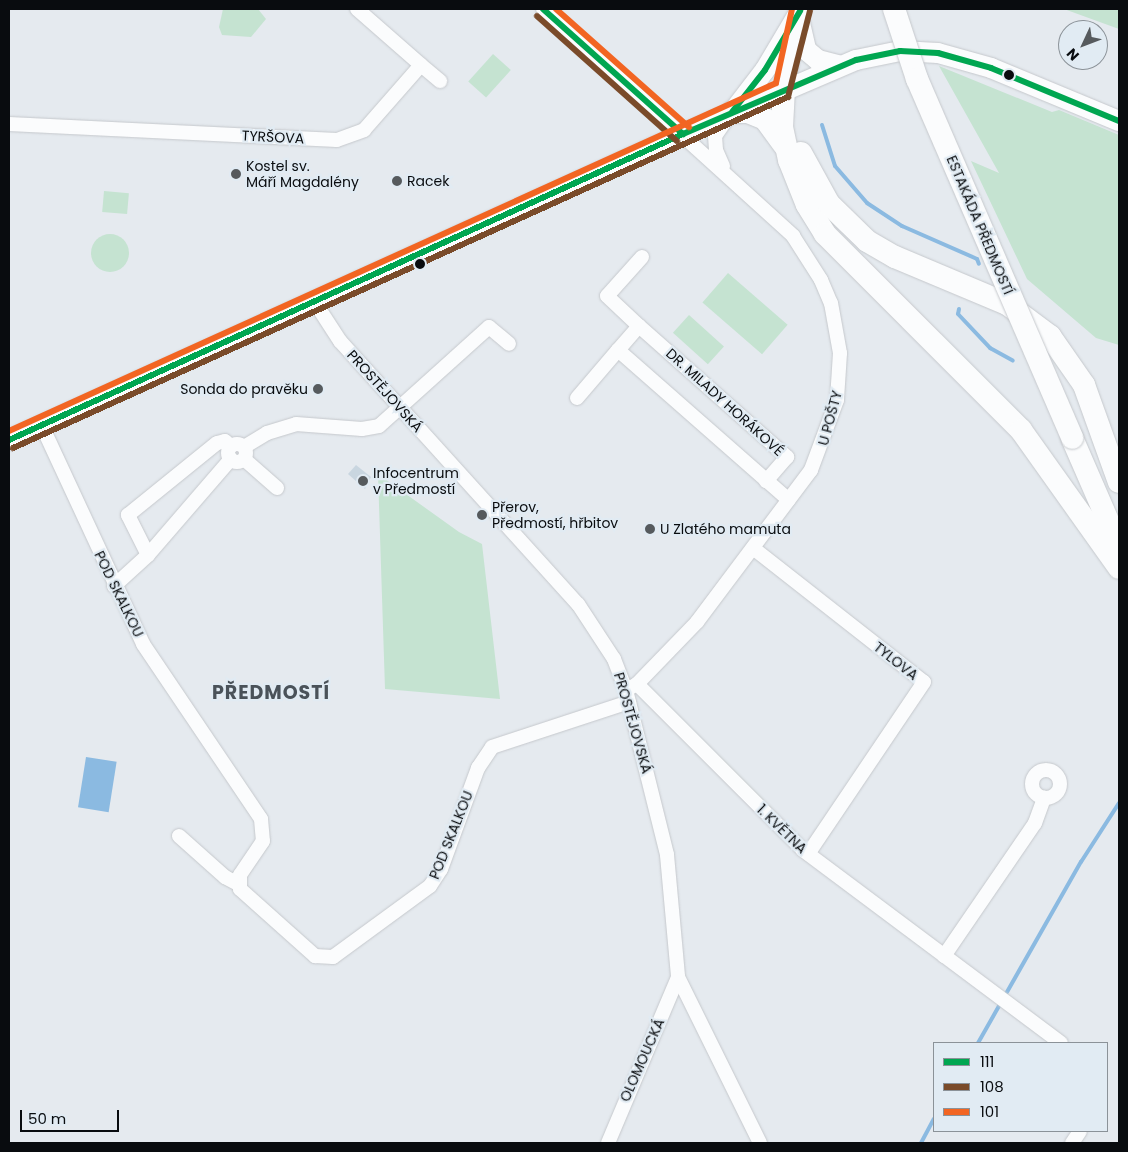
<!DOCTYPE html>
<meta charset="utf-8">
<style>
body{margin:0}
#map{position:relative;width:1128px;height:1152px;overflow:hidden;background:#e5eaef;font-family:Poppins,sans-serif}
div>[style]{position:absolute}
.green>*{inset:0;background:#c5e3d1;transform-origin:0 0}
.round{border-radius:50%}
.water>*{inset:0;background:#8bbae1;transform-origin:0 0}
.stream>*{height:4px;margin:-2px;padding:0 2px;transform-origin:2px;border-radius:2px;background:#8bbae1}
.building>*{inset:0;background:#c9d6e0}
.roads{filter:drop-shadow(0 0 1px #c5c8cc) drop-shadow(0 0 1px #c5c8cc)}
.street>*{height:14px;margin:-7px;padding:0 7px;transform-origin:7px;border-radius:7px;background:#fbfcfd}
.street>.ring{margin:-7px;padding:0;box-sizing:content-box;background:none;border:14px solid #fbfcfd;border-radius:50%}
.secondary>*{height:20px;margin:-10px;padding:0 10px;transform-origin:10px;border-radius:10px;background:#fbfcfd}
.primary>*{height:22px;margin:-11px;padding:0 11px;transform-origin:11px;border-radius:11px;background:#fbfcfd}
.bridges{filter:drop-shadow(0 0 1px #c5c8cc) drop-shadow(0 0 1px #c5c8cc)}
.primary-bridge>*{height:22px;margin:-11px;padding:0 11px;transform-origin:11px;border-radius:11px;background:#fbfcfd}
.bus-1>*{height:6px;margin:-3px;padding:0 3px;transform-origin:3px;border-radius:3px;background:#00a651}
.bus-2>*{height:6px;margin:-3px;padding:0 3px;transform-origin:3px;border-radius:3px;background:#7a4b2a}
.bus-3>*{height:6px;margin:-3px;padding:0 3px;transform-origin:3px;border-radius:3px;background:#f26522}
.dots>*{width:14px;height:14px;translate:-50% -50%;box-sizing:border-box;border:2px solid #e1ebf3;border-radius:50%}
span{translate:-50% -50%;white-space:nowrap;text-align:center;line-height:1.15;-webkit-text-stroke:4.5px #e1ebf3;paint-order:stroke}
.street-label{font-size:14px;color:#090c0f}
.poi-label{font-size:14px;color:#090c0f}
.left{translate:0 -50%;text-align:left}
.right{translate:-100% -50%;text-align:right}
.district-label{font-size:19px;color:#4a5259;font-weight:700;letter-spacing:1px}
.frame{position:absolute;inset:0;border:10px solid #090c0f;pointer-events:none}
.legend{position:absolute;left:933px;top:1042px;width:175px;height:90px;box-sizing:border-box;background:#e1ebf3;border:1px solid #8b9298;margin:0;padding:6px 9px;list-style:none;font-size:15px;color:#090c0f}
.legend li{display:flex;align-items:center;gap:10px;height:25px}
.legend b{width:25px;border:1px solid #8b9298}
.north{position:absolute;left:1058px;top:20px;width:50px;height:50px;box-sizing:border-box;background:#e1ebf3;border:1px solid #8b9298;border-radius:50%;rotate:227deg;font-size:14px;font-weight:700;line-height:20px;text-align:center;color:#090c0f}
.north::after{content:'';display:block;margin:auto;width:18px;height:22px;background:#565a5d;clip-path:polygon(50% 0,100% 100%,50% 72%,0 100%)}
.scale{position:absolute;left:20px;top:1110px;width:99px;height:22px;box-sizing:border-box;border:2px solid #090c0f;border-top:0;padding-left:6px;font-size:15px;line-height:18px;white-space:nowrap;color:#090c0f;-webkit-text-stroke:4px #e1ebf3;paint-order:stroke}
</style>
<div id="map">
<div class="green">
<i style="clip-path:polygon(223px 9px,258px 9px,266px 19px,251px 37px,222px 35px,219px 27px)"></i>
<i style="clip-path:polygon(1064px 9px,1119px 9px,1119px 29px)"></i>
<i style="left:493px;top:54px;width:24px;height:37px;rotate:42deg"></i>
<i style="clip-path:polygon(939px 66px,1052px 112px,1059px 110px,1119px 135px,1119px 345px,1096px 338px,1027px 279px,971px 161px,999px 173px)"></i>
<i style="left:104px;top:191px;width:25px;height:21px;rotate:5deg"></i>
<i class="round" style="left:91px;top:234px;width:38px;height:38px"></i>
<i style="left:728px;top:273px;width:79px;height:39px;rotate:41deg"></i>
<i style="left:689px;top:315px;width:47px;height:24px;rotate:42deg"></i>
<i style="clip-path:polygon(378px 474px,459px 532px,482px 544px,500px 699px,385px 689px)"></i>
</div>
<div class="water">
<i style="left:86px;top:757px;width:31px;height:51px;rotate:9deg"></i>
</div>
<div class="stream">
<i style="left:822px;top:125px;width:43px;rotate:72.4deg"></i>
<i style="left:835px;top:166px;width:49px;rotate:49.1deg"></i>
<i style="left:867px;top:203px;width:42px;rotate:33.3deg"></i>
<i style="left:902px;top:226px;width:82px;rotate:23.7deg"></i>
<i style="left:977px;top:259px;width:5px;rotate:68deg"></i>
<i style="left:959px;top:309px;width:5px;rotate:101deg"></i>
<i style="left:958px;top:314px;width:47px;rotate:46.7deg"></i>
<i style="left:990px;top:348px;width:26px;rotate:29deg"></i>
<i style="left:1007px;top:992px;width:150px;rotate:-60.4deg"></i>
<i style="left:1081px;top:862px;width:70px;rotate:-57.2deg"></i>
<i style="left:978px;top:1043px;width:43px;rotate:-60.4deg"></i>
<i style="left:921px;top:1143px;width:27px;rotate:-62deg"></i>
</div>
<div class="building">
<i style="clip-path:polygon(356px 465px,371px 477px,365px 489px,348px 474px)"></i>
</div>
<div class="roads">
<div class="street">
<i style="left:543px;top:9px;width:338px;rotate:42.2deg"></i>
<i style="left:793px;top:236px;width:52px;rotate:57.5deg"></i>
<i style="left:821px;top:280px;width:25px;rotate:67deg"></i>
<i style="left:831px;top:303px;width:51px;rotate:79.8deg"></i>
<i style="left:840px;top:353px;width:47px;rotate:93.7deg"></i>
<i style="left:837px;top:400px;width:75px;rotate:110.4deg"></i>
<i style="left:811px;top:470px;width:190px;rotate:126.9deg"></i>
<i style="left:697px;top:622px;width:86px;rotate:134.1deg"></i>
<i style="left:637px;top:684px;width:13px;rotate:151deg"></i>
<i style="left:421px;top:65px;width:25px;rotate:40deg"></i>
<i style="left:9px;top:124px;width:328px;rotate:2.8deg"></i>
<i style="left:337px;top:140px;width:29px;rotate:-20deg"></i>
<i style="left:364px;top:130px;width:86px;rotate:-48.8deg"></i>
<i style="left:421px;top:65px;width:85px;rotate:-138.8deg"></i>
<i style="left:723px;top:166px;width:17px;rotate:-114deg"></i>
<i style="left:716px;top:150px;width:14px;rotate:-94deg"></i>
<i style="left:715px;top:136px;width:24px;rotate:-55deg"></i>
<i style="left:642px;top:257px;width:52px;rotate:131.9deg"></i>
<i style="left:607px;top:296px;width:44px;rotate:43.2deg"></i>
<i style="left:639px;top:326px;width:32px;rotate:131deg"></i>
<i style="left:618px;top:350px;width:227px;rotate:41.3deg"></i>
<i style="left:314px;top:301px;width:48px;rotate:57deg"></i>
<i style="left:340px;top:341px;width:355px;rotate:47.9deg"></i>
<i style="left:578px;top:604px;width:66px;rotate:56.8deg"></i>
<i style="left:614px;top:659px;width:33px;rotate:69deg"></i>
<i style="left:626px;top:690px;width:170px;rotate:76deg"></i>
<i style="left:667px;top:855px;width:122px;rotate:84.8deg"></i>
<i style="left:678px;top:977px;width:185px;rotate:63.7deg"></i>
<i style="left:639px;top:326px;width:198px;rotate:41.5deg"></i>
<i style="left:787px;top:457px;width:32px;rotate:131deg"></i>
<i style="left:577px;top:398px;width:63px;rotate:-49.5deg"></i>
<i style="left:42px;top:426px;width:240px;rotate:65.1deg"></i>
<i style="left:143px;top:644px;width:211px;rotate:56deg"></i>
<i style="left:261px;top:819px;width:22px;rotate:85deg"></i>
<i style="left:263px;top:841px;width:41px;rotate:124.1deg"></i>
<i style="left:240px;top:875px;width:14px;rotate:90deg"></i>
<i style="left:240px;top:889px;width:101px;rotate:41.8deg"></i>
<i style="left:315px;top:956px;width:18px;rotate:3deg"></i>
<i style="left:333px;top:957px;width:120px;rotate:-36.2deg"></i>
<i style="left:430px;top:886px;width:20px;rotate:-57deg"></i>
<i style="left:441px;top:869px;width:108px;rotate:-69.9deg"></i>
<i style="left:478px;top:768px;width:25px;rotate:-56deg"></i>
<i style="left:492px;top:747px;width:144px;rotate:-18.2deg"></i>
<i class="ring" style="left:228px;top:444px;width:4px;height:4px"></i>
<i style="left:244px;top:447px;width:27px;rotate:-31deg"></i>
<i style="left:267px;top:433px;width:30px;rotate:-17deg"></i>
<i style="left:296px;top:424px;width:66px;rotate:4.3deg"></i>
<i style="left:362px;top:429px;width:17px;rotate:-10deg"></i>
<i style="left:379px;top:426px;width:148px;rotate:-42deg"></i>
<i style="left:489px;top:327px;width:26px;rotate:40deg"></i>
<i style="left:244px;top:459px;width:44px;rotate:41.3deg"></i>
<i style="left:753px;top:548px;width:217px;rotate:38.1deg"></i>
<i style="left:924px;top:682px;width:207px;rotate:124deg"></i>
<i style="left:148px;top:555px;width:45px;rotate:-116.6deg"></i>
<i style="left:128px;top:515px;width:114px;rotate:-39deg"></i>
<i style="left:217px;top:443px;width:8px;rotate:-14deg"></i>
<i style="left:225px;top:441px;width:8px;rotate:40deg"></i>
<i style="left:114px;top:586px;width:46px;rotate:-42.4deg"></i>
<i style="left:148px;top:555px;width:127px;rotate:-49.2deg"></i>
<i style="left:637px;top:684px;width:235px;rotate:45deg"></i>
<i style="left:803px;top:850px;width:322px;rotate:36.8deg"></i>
<i class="ring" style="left:1032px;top:770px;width:14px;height:14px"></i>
<i style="left:179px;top:836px;width:62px;rotate:41.7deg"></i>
<i style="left:225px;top:877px;width:15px;rotate:28deg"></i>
<i style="left:944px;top:956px;width:161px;rotate:-55.6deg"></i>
<i style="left:1035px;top:823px;width:27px;rotate:-70deg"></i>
<i style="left:608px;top:1143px;width:180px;rotate:-67.1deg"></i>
<i style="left:1072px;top:1143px;width:14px;rotate:-56deg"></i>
</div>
<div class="secondary">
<i style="left:800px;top:23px;width:28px;rotate:77deg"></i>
<i style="left:806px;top:50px;width:16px;rotate:40deg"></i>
<i style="left:818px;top:60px;width:21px;rotate:14deg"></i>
<i style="left:784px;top:89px;width:55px;rotate:-79.5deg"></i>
<i style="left:735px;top:109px;width:49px;rotate:-52.4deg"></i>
<i style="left:765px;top:70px;width:69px;rotate:-59.3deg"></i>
<i style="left:9px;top:440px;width:740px;rotate:-24.42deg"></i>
<i style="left:683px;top:134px;width:188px;rotate:-23.2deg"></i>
<i style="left:856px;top:60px;width:45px;rotate:-11.6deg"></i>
<i style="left:900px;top:51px;width:38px;rotate:3deg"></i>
<i style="left:938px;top:53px;width:55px;rotate:15.8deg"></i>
<i style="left:991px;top:68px;width:139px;rotate:22.5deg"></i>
</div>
<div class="primary">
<i style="left:784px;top:89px;width:38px;rotate:93deg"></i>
<i style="left:782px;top:127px;width:34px;rotate:78deg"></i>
<i style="left:789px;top:160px;width:48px;rotate:68.2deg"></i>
<i style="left:807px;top:205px;width:34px;rotate:58deg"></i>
<i style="left:825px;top:234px;width:277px;rotate:45deg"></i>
<i style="left:1021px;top:430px;width:169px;rotate:54.6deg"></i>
<i style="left:732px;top:112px;width:16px"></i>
<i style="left:748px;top:112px;width:18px;rotate:22deg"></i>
<i style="left:765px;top:119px;width:32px;rotate:54deg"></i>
<i style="left:801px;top:153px;width:58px;rotate:61.2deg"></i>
<i style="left:829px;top:204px;width:53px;rotate:44.2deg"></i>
<i style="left:867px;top:241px;width:32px;rotate:30deg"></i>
<i style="left:895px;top:257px;width:121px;rotate:22.8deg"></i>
<i style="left:1007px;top:304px;width:54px;rotate:36.7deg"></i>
<i style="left:1050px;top:336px;width:60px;rotate:55.2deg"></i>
<i style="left:1084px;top:385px;width:103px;rotate:70.2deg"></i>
<i style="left:1072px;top:438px;width:118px;rotate:66.5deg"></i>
</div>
</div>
<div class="bridges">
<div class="primary-bridge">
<i style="left:894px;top:9px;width:74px;rotate:71.8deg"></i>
<i style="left:917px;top:79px;width:391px;rotate:66.6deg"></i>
</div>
</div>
<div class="bus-1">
<i style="left:543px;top:9px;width:188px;rotate:41.8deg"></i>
<i style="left:732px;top:112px;width:53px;rotate:-51.8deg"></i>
<i style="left:765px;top:70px;width:69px;rotate:-59.3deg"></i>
<i style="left:9px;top:440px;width:740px;rotate:-24.42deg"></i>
<i style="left:683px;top:134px;width:188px;rotate:-23.2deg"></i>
<i style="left:856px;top:60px;width:45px;rotate:-11.6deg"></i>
<i style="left:900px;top:51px;width:38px;rotate:3deg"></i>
<i style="left:938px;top:53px;width:55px;rotate:15.8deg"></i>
<i style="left:991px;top:68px;width:139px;rotate:22.5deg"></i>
</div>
<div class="bus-2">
<i style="left:537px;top:16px;width:188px;rotate:41.8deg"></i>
<i style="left:13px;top:448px;width:851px;rotate:-24.37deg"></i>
<i style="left:788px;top:97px;width:89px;rotate:-75.7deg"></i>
</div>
<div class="bus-3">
<i style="left:556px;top:9px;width:178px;rotate:41.6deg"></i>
<i style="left:9px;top:431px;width:842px;rotate:-24.4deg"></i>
<i style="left:776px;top:83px;width:76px;rotate:-77.8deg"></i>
</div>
<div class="dots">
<i style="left:1009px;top:75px;background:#090c0f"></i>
<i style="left:236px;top:174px;background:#565a5d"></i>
<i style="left:397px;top:181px;background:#565a5d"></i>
<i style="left:420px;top:264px;background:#090c0f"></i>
<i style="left:318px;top:389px;background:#565a5d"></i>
<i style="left:363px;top:481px;background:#565a5d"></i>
<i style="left:482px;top:515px;background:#565a5d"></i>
<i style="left:650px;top:529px;background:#565a5d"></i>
</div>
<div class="street-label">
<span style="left:273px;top:137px;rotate:3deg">TYRŠOVA</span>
<span style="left:980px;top:225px;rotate:67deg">ESTAKÁDA PŘEDMOSTÍ</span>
<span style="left:385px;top:391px;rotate:48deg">PROSTĚJOVSKÁ</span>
<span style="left:725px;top:402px;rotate:42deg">DR. MILADY HORÁKOVÉ</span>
<span style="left:830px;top:418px;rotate:-75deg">U POŠTY</span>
<span style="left:119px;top:594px;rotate:64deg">POD SKALKOU</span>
<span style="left:896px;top:661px;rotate:38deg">TYLOVA</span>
<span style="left:633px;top:723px;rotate:74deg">PROSTĚJOVSKÁ</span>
<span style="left:782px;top:829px;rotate:44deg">1. KVĚTNA</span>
<span style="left:451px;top:835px;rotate:-68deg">POD SKALKOU</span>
<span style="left:642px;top:1060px;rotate:-66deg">OLOMOUCKÁ</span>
</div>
<div class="poi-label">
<span class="left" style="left:246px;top:174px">Kostel sv.<br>Máří Magdalény</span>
<span class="left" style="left:407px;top:181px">Racek</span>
<span class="right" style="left:308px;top:389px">Sonda do pravěku</span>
<span class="left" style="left:373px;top:481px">Infocentrum<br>v Předmostí</span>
<span class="left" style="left:492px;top:515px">Přerov,<br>Předmostí, hřbitov</span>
<span class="left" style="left:660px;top:529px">U Zlatého mamuta</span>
</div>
<div class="district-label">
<span style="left:271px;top:693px">PŘEDMOSTÍ</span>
</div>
<div class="frame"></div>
<ul class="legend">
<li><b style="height:6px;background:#00a651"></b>111</li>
<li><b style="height:6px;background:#7a4b2a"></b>108</li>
<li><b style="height:6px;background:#f26522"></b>101</li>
</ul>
<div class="north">N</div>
<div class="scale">50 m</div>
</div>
